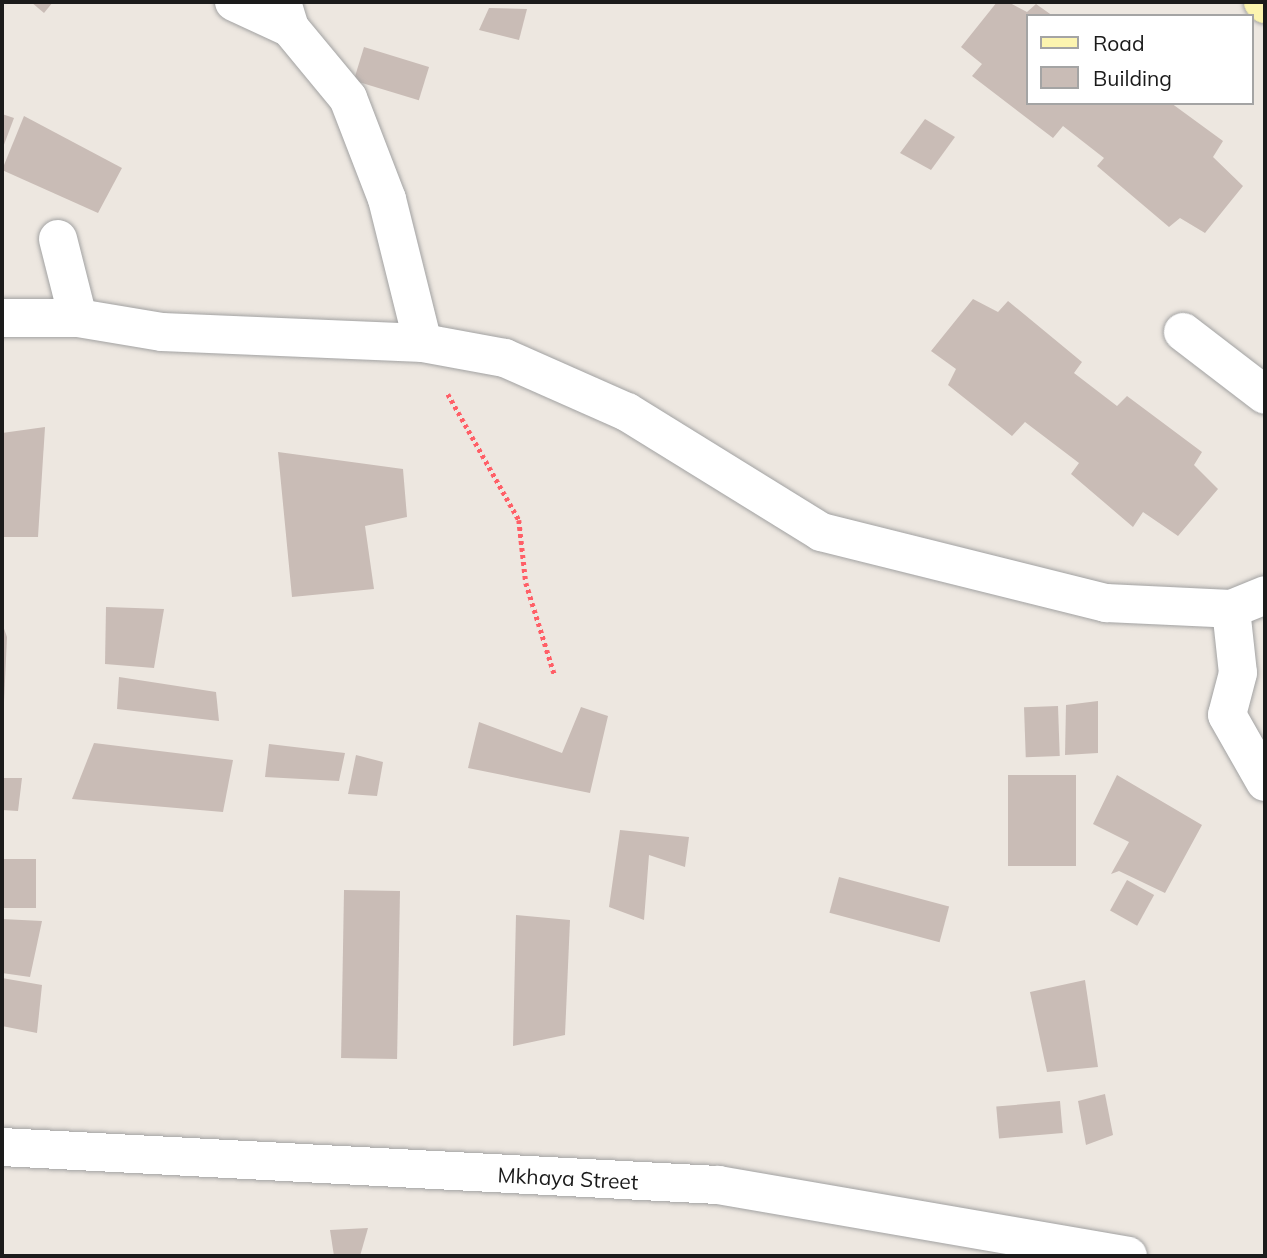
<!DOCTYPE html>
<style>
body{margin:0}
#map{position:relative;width:1267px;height:1258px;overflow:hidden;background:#ede7e0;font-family:Mulish,sans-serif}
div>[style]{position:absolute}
.building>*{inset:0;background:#c9bcb6;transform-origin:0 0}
.path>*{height:4.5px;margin-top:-2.25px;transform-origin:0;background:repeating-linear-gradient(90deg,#ff5f67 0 3.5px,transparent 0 7px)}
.roads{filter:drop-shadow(0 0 2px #a2a2a2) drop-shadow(0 0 2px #a2a2a2)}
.street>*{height:38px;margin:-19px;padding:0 19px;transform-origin:19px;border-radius:19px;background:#fff}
.secondary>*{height:38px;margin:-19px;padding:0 19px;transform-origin:19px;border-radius:19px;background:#fcf4af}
span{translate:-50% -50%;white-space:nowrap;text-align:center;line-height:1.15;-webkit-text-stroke:7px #fff;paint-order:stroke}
.street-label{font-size:21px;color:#1b1b1b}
.frame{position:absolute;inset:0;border:4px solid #1b1b1b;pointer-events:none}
.legend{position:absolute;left:1026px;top:14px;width:228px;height:91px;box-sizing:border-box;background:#fff;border:2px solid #a4a4a4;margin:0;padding:9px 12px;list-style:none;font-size:21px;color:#1b1b1b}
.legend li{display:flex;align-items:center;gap:14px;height:35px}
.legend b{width:35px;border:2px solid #a4a4a4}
</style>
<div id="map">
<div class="building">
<i style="clip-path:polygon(31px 2px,53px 2px,44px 13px)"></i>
<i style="clip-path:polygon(997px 2px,1008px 2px,1027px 12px,1036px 4px,1053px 16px,1027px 16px,1027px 103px,1171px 103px,1223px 141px,1213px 157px,1243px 186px,1205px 233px,1180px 218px,1169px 227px,1097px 166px,1104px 158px,1063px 126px,1053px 138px,972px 76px,982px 64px,961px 47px)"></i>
<i style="clip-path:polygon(489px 8px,527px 9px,519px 40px,479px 30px)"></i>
<i style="left:364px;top:47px;width:68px;height:35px;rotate:17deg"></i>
<i style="clip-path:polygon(2px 114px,14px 118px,2px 150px)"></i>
<i style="clip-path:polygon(24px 116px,122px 168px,98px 213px,2px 170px)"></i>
<i style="clip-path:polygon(925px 119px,955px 137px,931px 170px,900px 153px)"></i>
<i style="clip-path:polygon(973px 299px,998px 312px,1008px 301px,1082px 362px,1074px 373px,1117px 406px,1127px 396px,1202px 452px,1194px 465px,1218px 489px,1178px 536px,1143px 512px,1133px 527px,1071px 474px,1079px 463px,1025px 422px,1012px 436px,948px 385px,956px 369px,931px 351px)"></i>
<i style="clip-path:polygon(45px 427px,38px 537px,2px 537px,2px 433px)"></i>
<i style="clip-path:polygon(278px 452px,403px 469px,407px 517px,365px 526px,374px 589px,292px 597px)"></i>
<i style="clip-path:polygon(106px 607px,164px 609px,154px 668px,105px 664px)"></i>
<i style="clip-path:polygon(2px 623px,7px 637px,4px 702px,2px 702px)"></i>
<i style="clip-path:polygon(119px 677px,216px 692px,219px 721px,117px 709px)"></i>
<i style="clip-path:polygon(1098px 701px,1098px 753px,1065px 755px,1066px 705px)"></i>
<i style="left:1058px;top:706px;width:50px;height:34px;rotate:88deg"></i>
<i style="clip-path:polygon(581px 707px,608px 716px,590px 793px,468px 768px,479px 722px,562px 753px)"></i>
<i style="clip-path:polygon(94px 743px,233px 760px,223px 812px,72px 799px)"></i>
<i style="clip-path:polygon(269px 744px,345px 753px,339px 781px,265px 777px)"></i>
<i style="clip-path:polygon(356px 755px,383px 762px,377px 796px,348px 794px)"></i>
<i style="left:1076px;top:775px;width:91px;height:68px;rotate:90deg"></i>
<i style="clip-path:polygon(1117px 775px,1202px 825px,1165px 893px,1119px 871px,1111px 874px,1129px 842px,1093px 824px)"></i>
<i style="clip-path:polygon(2px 778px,22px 778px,18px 811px,2px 810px)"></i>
<i style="clip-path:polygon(620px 830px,689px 837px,685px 867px,649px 855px,644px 920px,609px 907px)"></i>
<i style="left:2px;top:859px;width:34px;height:49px"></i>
<i style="left:839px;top:877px;width:114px;height:37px;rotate:15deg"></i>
<i style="left:1127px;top:880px;width:31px;height:35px;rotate:29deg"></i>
<i style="left:400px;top:891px;width:168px;height:56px;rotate:91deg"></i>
<i style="clip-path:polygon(516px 915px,570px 920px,565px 1035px,513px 1046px)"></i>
<i style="clip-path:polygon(2px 919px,42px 921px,30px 977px,2px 973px)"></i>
<i style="clip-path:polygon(2px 978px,42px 985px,37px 1033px,2px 1026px)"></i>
<i style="clip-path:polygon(1085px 980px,1098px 1067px,1047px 1072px,1030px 992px)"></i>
<i style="clip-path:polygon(1105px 1094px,1113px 1135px,1086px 1145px,1078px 1101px)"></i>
<i style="left:1060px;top:1101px;width:32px;height:64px;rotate:85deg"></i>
<i style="clip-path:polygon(368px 1228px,360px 1256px,334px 1256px,330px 1230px)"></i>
</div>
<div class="path">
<i style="left:448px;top:394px;width:145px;rotate:60.6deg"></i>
<i style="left:519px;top:520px;width:63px;rotate:83.7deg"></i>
<i style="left:526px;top:583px;width:97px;rotate:72.7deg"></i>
</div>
<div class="roads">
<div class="street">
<i style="left:234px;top:2px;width:62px;rotate:24.9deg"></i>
<i style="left:282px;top:2px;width:27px;rotate:73deg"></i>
<i style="left:290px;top:28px;width:91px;rotate:50.4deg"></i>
<i style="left:348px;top:98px;width:108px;rotate:68.9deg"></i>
<i style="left:387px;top:199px;width:148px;rotate:76deg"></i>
<i style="left:58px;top:239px;width:81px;rotate:75.8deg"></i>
<i style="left:2px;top:318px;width:76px"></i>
<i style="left:78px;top:318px;width:85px;rotate:9.5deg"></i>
<i style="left:162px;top:332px;width:261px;rotate:2.4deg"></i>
<i style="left:423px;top:343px;width:83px;rotate:10.4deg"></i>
<i style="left:505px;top:358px;width:133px;rotate:23.9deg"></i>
<i style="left:627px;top:412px;width:228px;rotate:31.7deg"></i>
<i style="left:821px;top:532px;width:294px;rotate:14deg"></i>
<i style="left:1106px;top:603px;width:125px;rotate:2.7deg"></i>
<i style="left:1231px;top:609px;width:37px;rotate:-22deg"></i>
<i style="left:1183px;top:332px;width:103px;rotate:37.5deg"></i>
<i style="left:1231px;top:609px;width:64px;rotate:83.8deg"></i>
<i style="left:1238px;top:673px;width:43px;rotate:104.7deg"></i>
<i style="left:1227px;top:715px;width:77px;rotate:60.4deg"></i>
<i style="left:2px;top:1147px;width:717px;rotate:3.04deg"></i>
<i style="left:718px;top:1185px;width:416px;rotate:9.8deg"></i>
</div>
<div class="secondary">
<i style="left:1263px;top:2px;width:3px;rotate:45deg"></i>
</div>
</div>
<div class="street-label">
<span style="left:568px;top:1178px;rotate:3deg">Mkhaya Street</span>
</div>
<div class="frame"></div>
<ul class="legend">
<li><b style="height:9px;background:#fcf4af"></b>Road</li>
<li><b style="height:19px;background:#c9bcb6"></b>Building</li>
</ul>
</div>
